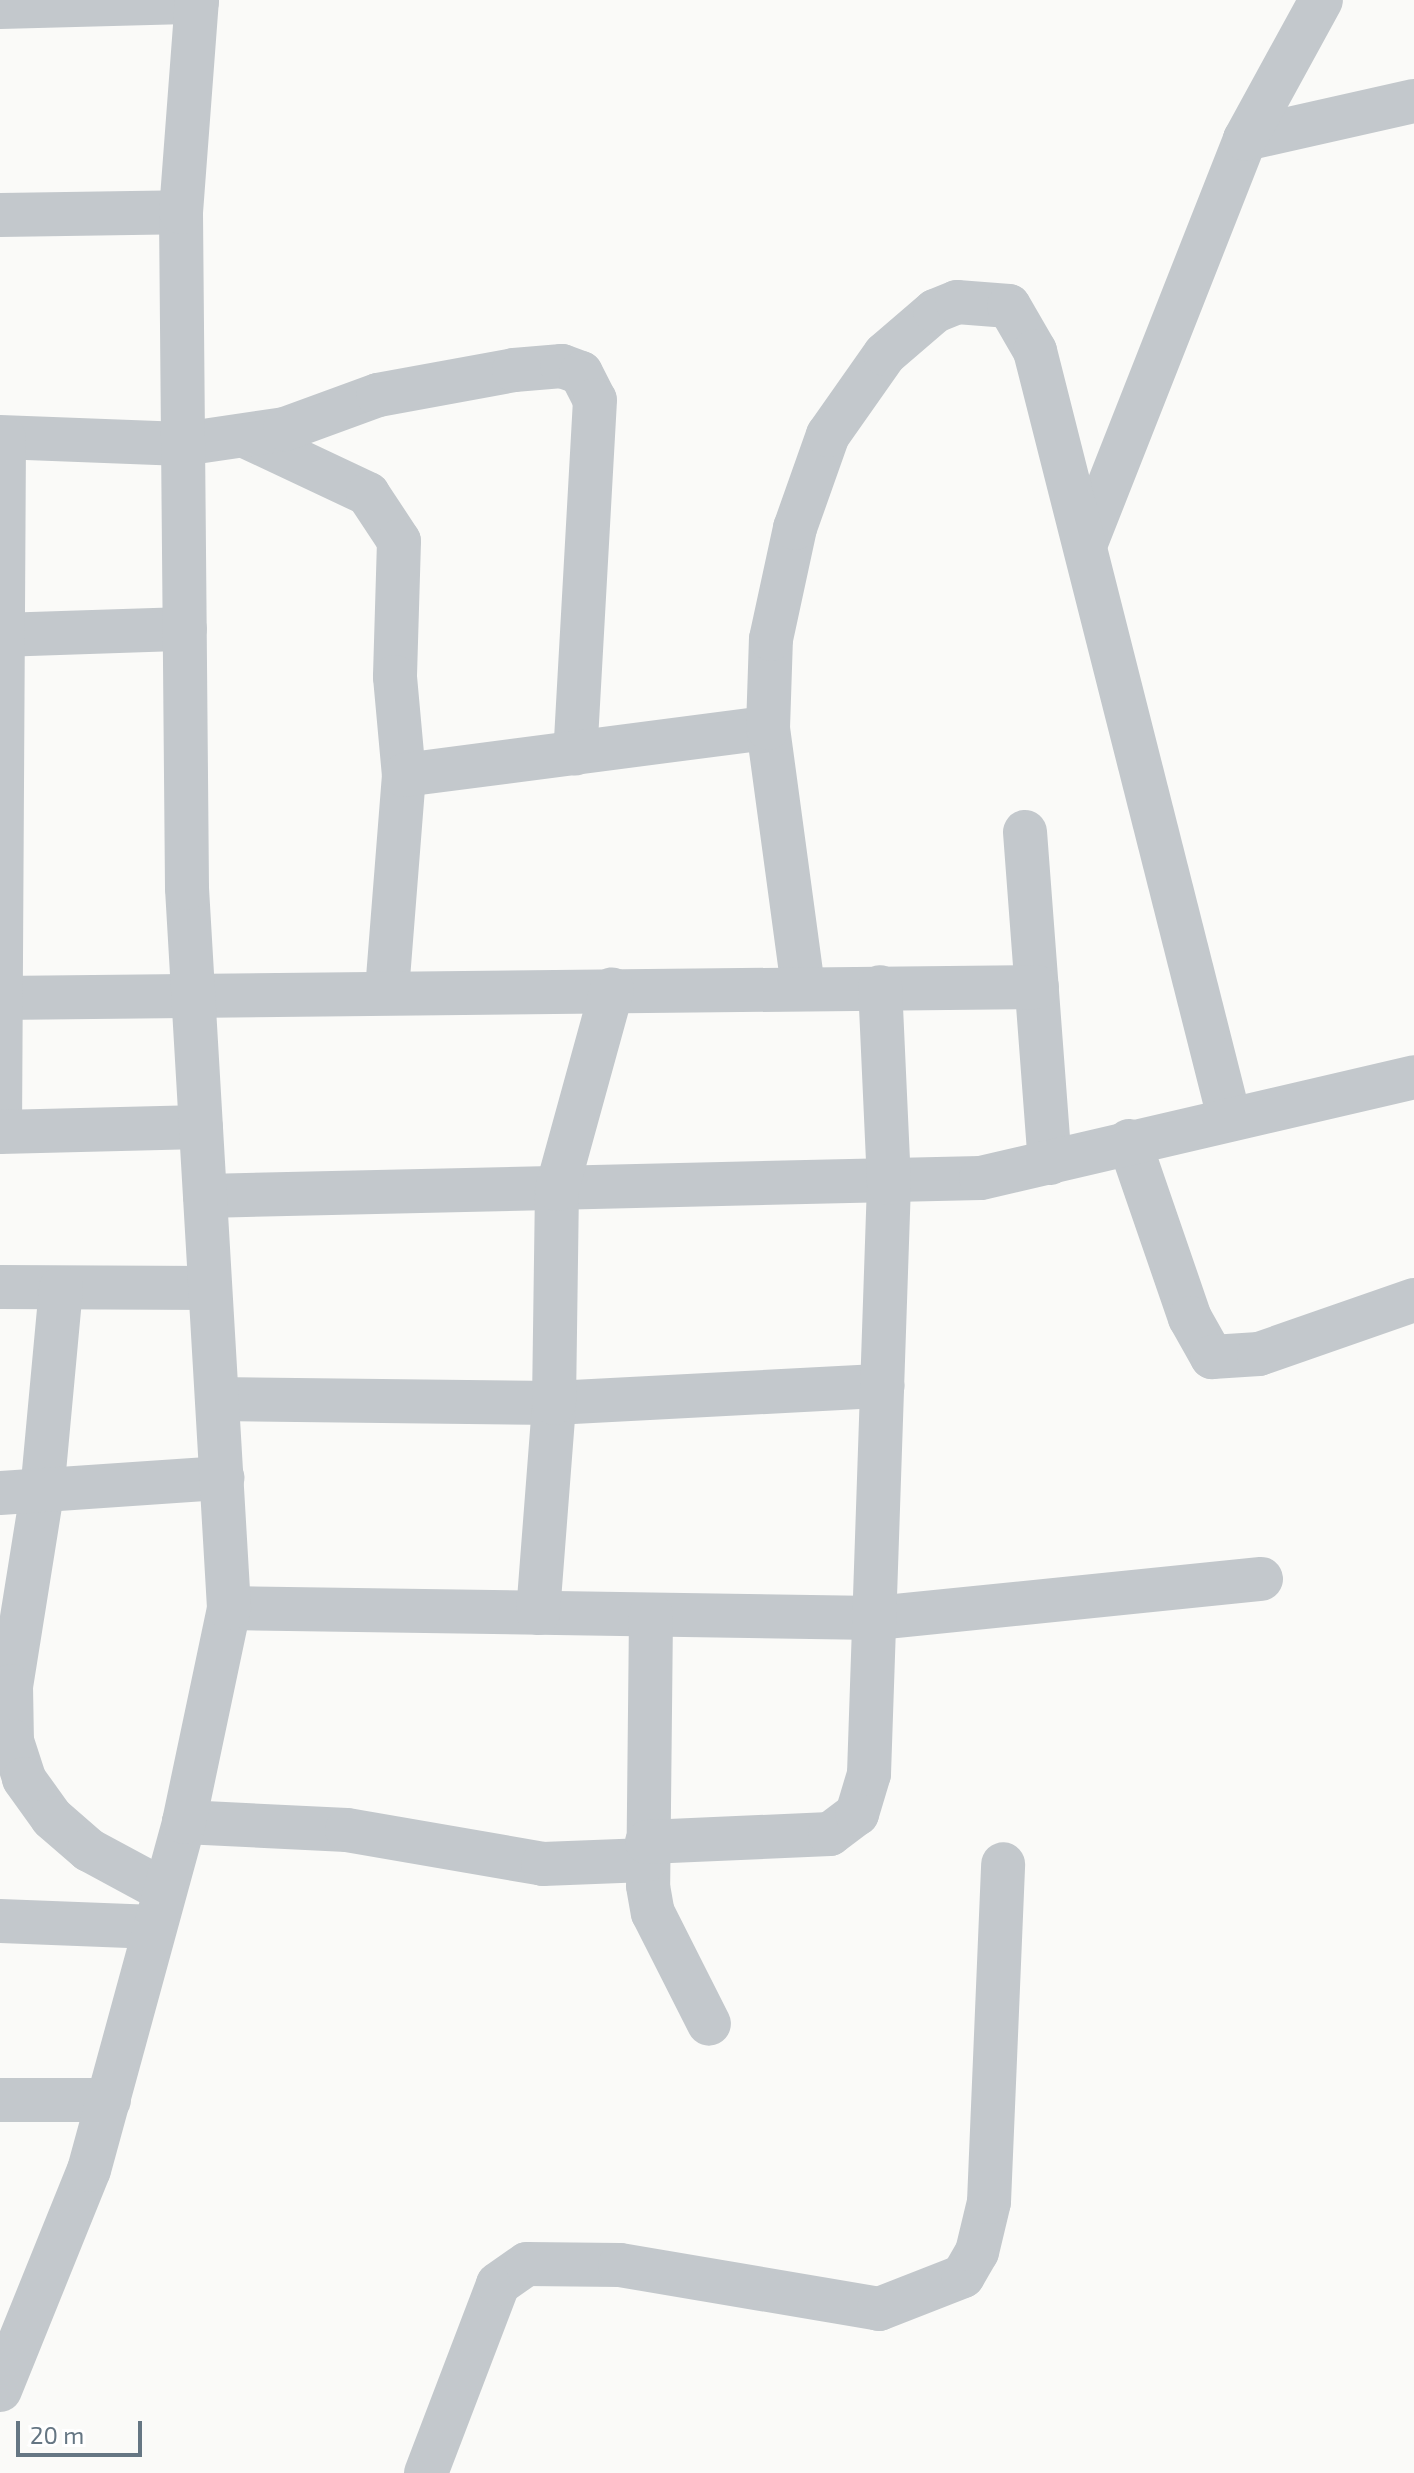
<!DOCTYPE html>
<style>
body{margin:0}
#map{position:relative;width:1414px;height:2473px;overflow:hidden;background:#fafaf8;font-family:"Exo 2",sans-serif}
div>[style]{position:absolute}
.minor>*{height:44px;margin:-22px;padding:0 22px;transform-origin:22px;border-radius:22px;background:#c3c8cc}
span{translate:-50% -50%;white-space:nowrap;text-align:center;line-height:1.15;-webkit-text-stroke:8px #fff;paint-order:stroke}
.scale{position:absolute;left:16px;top:2421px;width:126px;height:36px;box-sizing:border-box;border:4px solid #657683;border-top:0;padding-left:10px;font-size:24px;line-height:28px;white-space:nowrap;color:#657683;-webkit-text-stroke:6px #fff;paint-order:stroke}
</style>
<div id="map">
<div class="minor">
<i style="left:0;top:7px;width:197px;rotate:-1.5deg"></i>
<i style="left:1245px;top:139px;width:173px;rotate:-12.7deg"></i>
<i style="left:0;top:215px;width:181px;rotate:-0.9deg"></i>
<i style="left:245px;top:436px;width:136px;rotate:25.2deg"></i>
<i style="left:368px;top:494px;width:56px;rotate:56.6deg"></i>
<i style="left:399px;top:541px;width:136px;rotate:91.7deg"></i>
<i style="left:395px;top:677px;width:98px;rotate:84.8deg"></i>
<i style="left:404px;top:775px;width:217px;rotate:94.5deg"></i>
<i style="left:0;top:437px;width:183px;rotate:2.2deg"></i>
<i style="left:183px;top:444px;width:103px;rotate:-8.4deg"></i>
<i style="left:285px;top:429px;width:99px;rotate:-20.1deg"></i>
<i style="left:378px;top:395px;width:138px;rotate:-10.4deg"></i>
<i style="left:514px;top:370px;width:48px;rotate:-4.8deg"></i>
<i style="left:562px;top:366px;width:20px;rotate:20deg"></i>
<i style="left:581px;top:373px;width:30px;rotate:63deg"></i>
<i style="left:595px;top:400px;width:354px;rotate:93.2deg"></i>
<i style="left:1086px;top:543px;width:434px;rotate:-68.5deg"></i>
<i style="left:1245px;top:139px;width:158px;rotate:-61.3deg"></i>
<i style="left:0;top:635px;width:185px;rotate:-1.9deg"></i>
<i style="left:404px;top:775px;width:367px;rotate:-7.4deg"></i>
<i style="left:1025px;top:832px;width:332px;rotate:85.7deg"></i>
<i style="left:803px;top:987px;width:261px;rotate:-97.7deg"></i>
<i style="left:768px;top:728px;width:89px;rotate:-88.1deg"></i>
<i style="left:771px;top:639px;width:114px;rotate:-77.8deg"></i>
<i style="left:795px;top:528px;width:99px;rotate:-70.5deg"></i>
<i style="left:828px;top:435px;width:99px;rotate:-54.9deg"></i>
<i style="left:885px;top:354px;width:66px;rotate:-40.7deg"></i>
<i style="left:935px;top:311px;width:24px;rotate:-22deg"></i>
<i style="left:957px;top:302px;width:52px;rotate:4.4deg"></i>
<i style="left:1009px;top:306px;width:52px;rotate:60deg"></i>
<i style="left:1035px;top:351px;width:790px;rotate:75.79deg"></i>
<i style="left:0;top:998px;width:1037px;rotate:-0.61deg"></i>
<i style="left:0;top:1132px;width:694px;rotate:-89.67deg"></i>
<i style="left:0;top:1132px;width:201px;rotate:-1.4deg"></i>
<i style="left:1129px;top:1141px;width:187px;rotate:71deg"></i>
<i style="left:1190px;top:1318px;width:45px;rotate:60.6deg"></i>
<i style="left:1212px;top:1357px;width:47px;rotate:-3.7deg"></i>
<i style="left:1259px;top:1354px;width:164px;rotate:-19.2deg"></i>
<i style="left:205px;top:1196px;width:776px;rotate:-1.33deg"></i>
<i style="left:981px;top:1178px;width:445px;rotate:-13.1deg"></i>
<i style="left:0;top:1287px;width:210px;rotate:0.3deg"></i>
<i style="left:61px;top:1288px;width:206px;rotate:95.3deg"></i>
<i style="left:42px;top:1493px;width:195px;rotate:99.1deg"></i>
<i style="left:11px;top:1686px;width:55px;rotate:89deg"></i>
<i style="left:12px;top:1741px;width:40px;rotate:72deg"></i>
<i style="left:24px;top:1779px;width:48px;rotate:54.3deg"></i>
<i style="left:52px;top:1818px;width:49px;rotate:40.9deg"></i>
<i style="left:89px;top:1850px;width:86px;rotate:28.3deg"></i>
<i style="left:217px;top:1399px;width:337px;rotate:0.7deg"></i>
<i style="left:554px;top:1403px;width:329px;rotate:-3deg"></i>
<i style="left:0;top:1493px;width:223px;rotate:-3.9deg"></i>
<i style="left:229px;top:1608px;width:647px;rotate:0.89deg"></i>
<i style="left:876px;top:1618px;width:387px;rotate:-5.8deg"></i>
<i style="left:538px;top:1613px;width:211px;rotate:-85.6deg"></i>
<i style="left:554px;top:1403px;width:214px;rotate:-89.2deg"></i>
<i style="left:557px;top:1189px;width:207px;rotate:-74.6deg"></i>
<i style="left:651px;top:1615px;width:271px;rotate:90.6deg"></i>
<i style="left:648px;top:1886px;width:27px;rotate:80deg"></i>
<i style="left:653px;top:1913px;width:124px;rotate:63.2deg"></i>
<i style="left:184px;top:1822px;width:163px;rotate:2.8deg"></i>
<i style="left:347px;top:1830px;width:199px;rotate:9.8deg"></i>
<i style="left:543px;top:1864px;width:103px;rotate:-2.2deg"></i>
<i style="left:647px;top:1842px;width:183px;rotate:-2.5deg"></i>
<i style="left:830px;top:1834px;width:34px;rotate:-37deg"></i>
<i style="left:857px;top:1814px;width:42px;rotate:-73.3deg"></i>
<i style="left:869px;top:1774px;width:591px;rotate:-88.06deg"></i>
<i style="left:889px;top:1183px;width:196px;rotate:-92.6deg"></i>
<i style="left:0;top:1921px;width:155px;rotate:2.2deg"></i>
<i style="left:0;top:2100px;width:109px"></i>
<i style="left:0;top:2390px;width:237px;rotate:-68deg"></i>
<i style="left:89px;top:2170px;width:361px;rotate:-74.7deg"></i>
<i style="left:184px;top:1822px;width:219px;rotate:-78.1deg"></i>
<i style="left:229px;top:1608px;width:721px;rotate:-93.34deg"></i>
<i style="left:187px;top:888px;width:676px;rotate:-90.51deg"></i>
<i style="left:181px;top:212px;width:213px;rotate:-85.7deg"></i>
<i style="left:426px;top:2473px;width:202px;rotate:-69.1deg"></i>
<i style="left:498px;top:2284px;width:35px;rotate:-35deg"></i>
<i style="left:527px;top:2264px;width:93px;rotate:0.6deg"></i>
<i style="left:620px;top:2265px;width:263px;rotate:9.6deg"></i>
<i style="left:879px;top:2309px;width:90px;rotate:-21.4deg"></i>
<i style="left:963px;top:2276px;width:28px;rotate:-60deg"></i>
<i style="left:977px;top:2252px;width:51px;rotate:-76.5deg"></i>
<i style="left:989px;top:2202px;width:338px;rotate:-87.6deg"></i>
</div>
<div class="scale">20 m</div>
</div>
